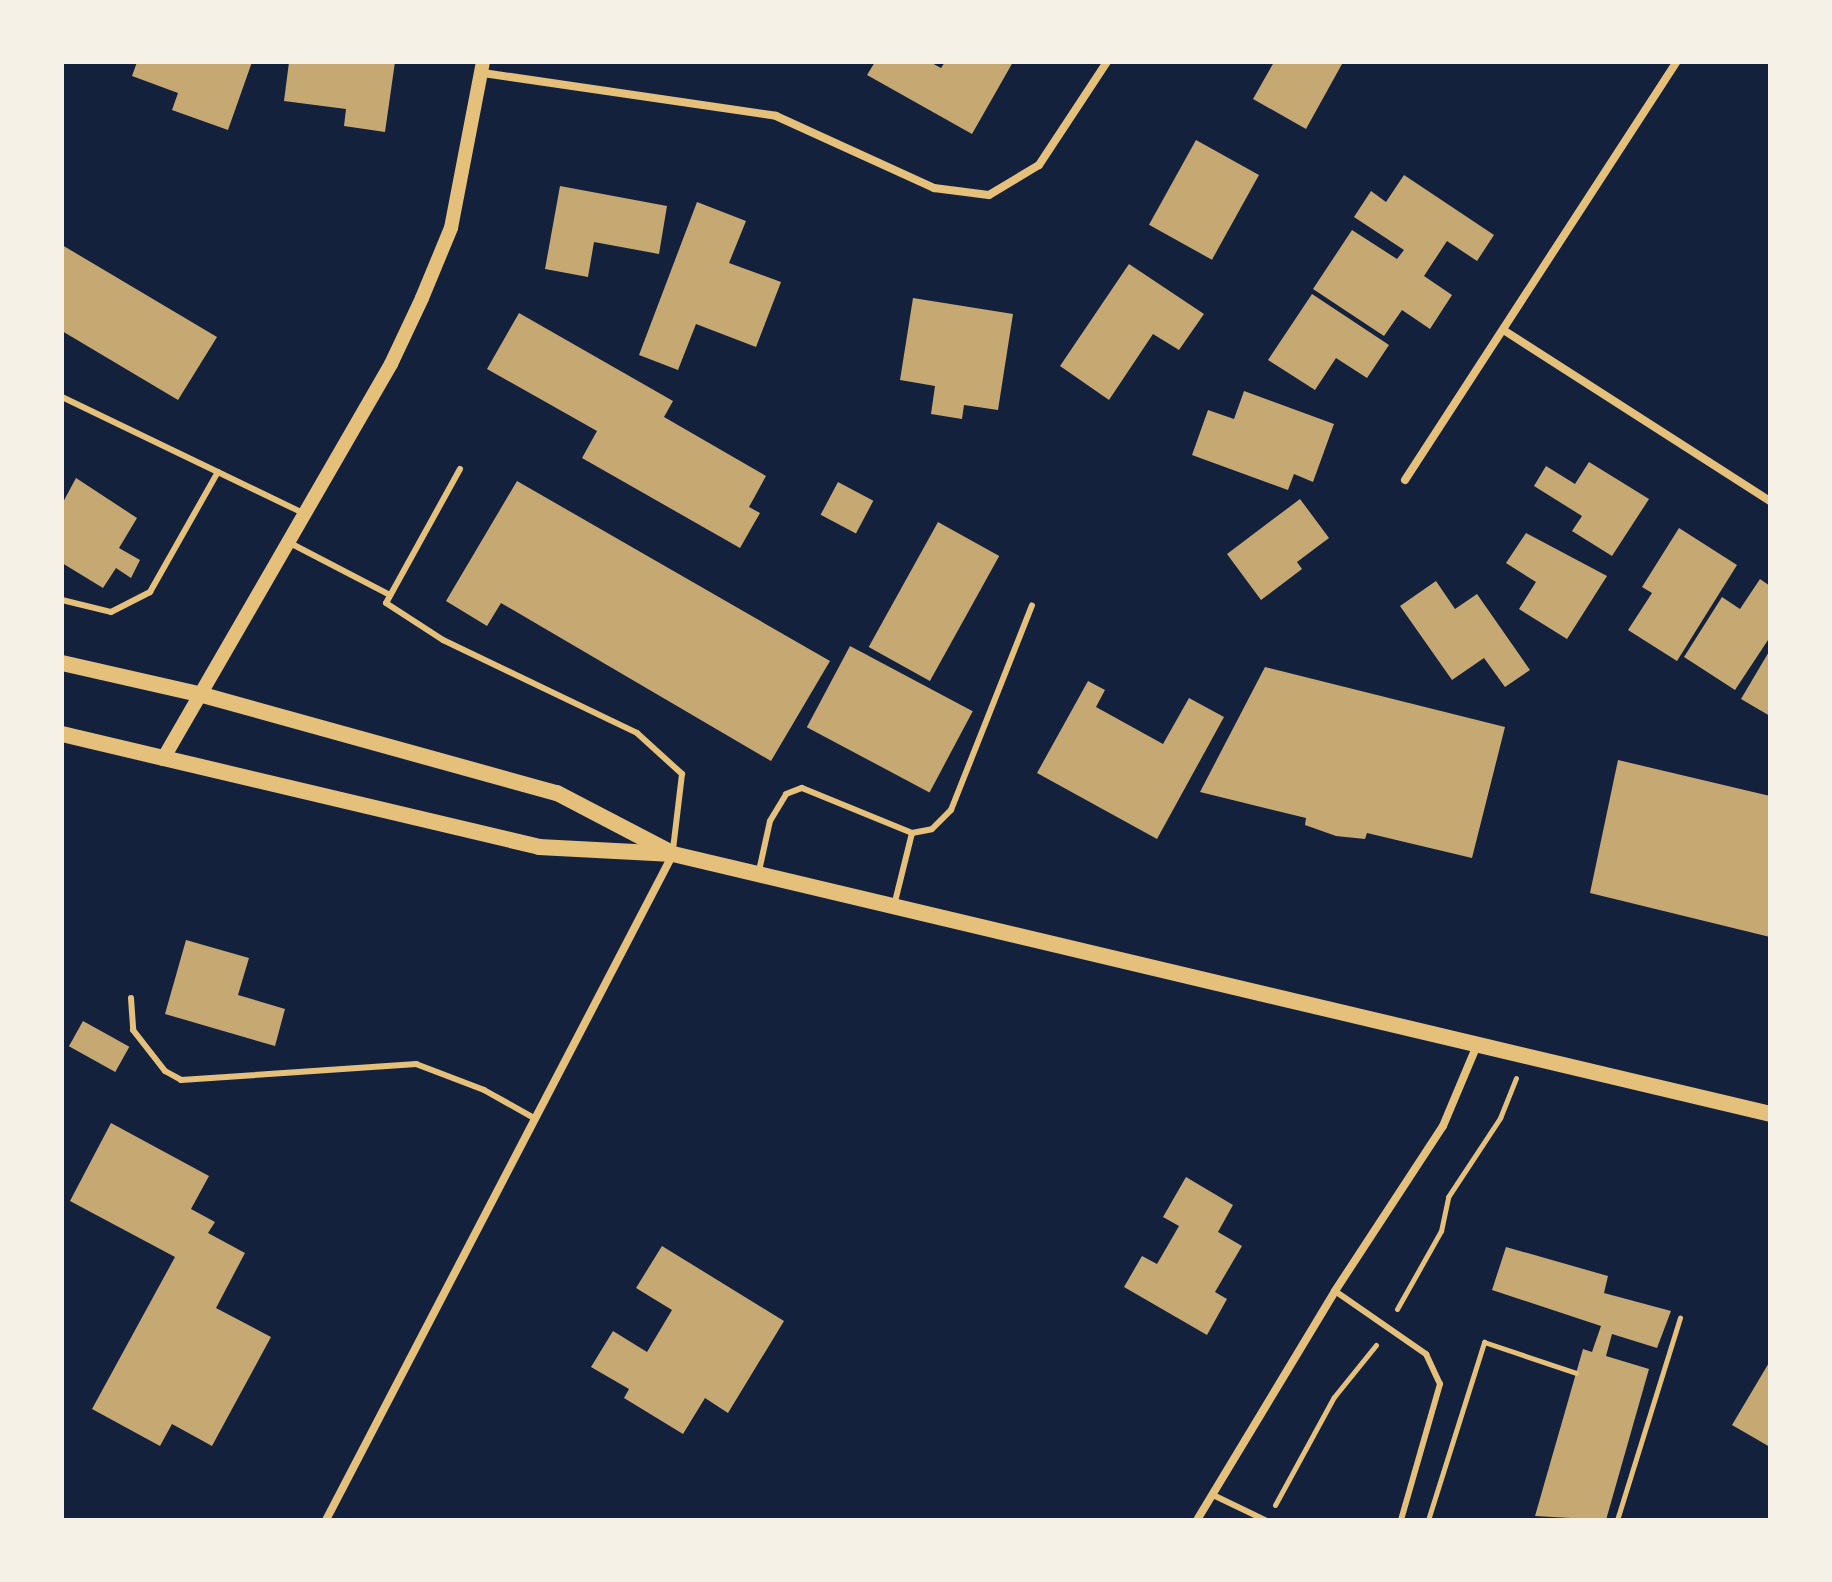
<!DOCTYPE html>
<style>
body{margin:0}
#map{position:relative;width:1832px;height:1582px;overflow:hidden;background:#14213d;font-family:"PT Sans",sans-serif}
div>[style]{position:absolute}
.building>*{inset:0;background:#c6a872;transform-origin:0 0}
.path>*{height:5px;margin:-2.5px;padding:0 2.5px;transform-origin:2.5px;border-radius:2.5px;background:#e5c07b}
.service>*{height:6px;margin:-3px;padding:0 3px;transform-origin:3px;border-radius:3px;background:#e5c07b}
.minor>*{height:8px;margin:-4px;padding:0 4px;transform-origin:4px;border-radius:4px;background:#e5c07b}
.tertiary>*{height:14px;margin:-7px;padding:0 7px;transform-origin:7px;border-radius:7px;background:#e5c07b}
.secondary>*{height:16px;margin:-8px;padding:0 8px;transform-origin:8px;border-radius:8px;background:#e5c07b}
span{translate:-50% -50%;white-space:nowrap;text-align:center;line-height:1.15;-webkit-text-stroke:6px #f6f1e7;paint-order:stroke}
.frame{position:absolute;inset:0;border:64px solid #f6f1e7;pointer-events:none}
</style>
<div id="map">
<div class="building">
<i style="clip-path:polygon(137px 62px,252px 62px,228px 130px,172px 110px,178px 93px,132px 76px)"></i>
<i style="clip-path:polygon(289px 62px,395px 62px,385px 132px,344px 126px,346px 109px,284px 101px)"></i>
<i style="clip-path:polygon(875px 62px,930px 62px,941px 68px,945px 62px,1013px 62px,972px 134px,867px 75px)"></i>
<i style="clip-path:polygon(1274px 62px,1342px 64px,1306px 129px,1253px 99px)"></i>
<i style="left:1196px;top:140px;width:72px;height:97px;rotate:29deg"></i>
<i style="clip-path:polygon(1404px 175px,1494px 235px,1477px 261px,1447px 241px,1424px 276px,1452px 295px,1430px 329px,1402px 310px,1384px 336px,1313px 289px,1352px 230px,1397px 259px,1404px 250px,1354px 217px,1371px 191px,1386px 202px)"></i>
<i style="clip-path:polygon(560px 186px,667px 206px,659px 254px,594px 242px,588px 277px,545px 269px)"></i>
<i style="clip-path:polygon(697px 202px,746px 221px,729px 263px,781px 282px,756px 347px,696px 324px,678px 370px,639px 355px)"></i>
<i style="clip-path:polygon(62px 245px,217px 337px,178px 400px,62px 331px)"></i>
<i style="clip-path:polygon(1129px 264px,1204px 314px,1179px 350px,1153px 334px,1109px 400px,1060px 366px)"></i>
<i style="clip-path:polygon(1312px 294px,1389px 345px,1367px 378px,1336px 358px,1315px 390px,1268px 360px)"></i>
<i style="clip-path:polygon(913px 298px,1013px 314px,998px 410px,964px 405px,962px 419px,931px 414px,935px 386px,900px 380px)"></i>
<i style="clip-path:polygon(519px 313px,673px 401px,664px 417px,766px 476px,749px 507px,760px 513px,740px 548px,582px 458px,597px 431px,487px 369px)"></i>
<i style="clip-path:polygon(1244px 391px,1334px 424px,1313px 482px,1294px 474px,1288px 490px,1192px 455px,1208px 410px,1234px 419px)"></i>
<i style="clip-path:polygon(1589px 462px,1649px 499px,1612px 556px,1572px 531px,1582px 516px,1534px 486px,1546px 466px,1575px 484px)"></i>
<i style="clip-path:polygon(76px 478px,137px 518px,119px 548px,140px 560px,131px 578px,116px 568px,103px 588px,62px 563px,62px 504px)"></i>
<i style="clip-path:polygon(517px 481px,830px 661px,771px 761px,501px 603px,487px 626px,446px 601px)"></i>
<i style="left:838px;top:482px;width:40px;height:37px;rotate:28deg"></i>
<i style="clip-path:polygon(1300px 499px,1329px 538px,1297px 562px,1302px 569px,1261px 600px,1227px 554px)"></i>
<i style="left:938px;top:522px;width:70px;height:143px;rotate:29deg"></i>
<i style="clip-path:polygon(1679px 528px,1737px 565px,1677px 661px,1628px 630px,1652px 593px,1642px 587px)"></i>
<i style="clip-path:polygon(1526px 533px,1607px 576px,1567px 639px,1519px 609px,1536px 582px,1506px 563px)"></i>
<i style="clip-path:polygon(1760px 579px,1770px 586px,1770px 637px,1735px 690px,1684px 657px,1722px 597px,1740px 609px)"></i>
<i style="clip-path:polygon(1436px 581px,1455px 609px,1477px 594px,1530px 670px,1505px 687px,1484px 658px,1452px 680px,1400px 606px)"></i>
<i style="left:850px;top:646px;width:139px;height:92px;rotate:28deg"></i>
<i style="clip-path:polygon(1770px 650px,1770px 716px,1741px 699px)"></i>
<i style="clip-path:polygon(1265px 667px,1505px 727px,1472px 858px,1367px 833px,1365px 839px,1336px 836px,1305px 825px,1306px 818px,1200px 792px)"></i>
<i style="clip-path:polygon(1088px 681px,1105px 690px,1096px 707px,1163px 744px,1189px 698px,1224px 717px,1157px 839px,1037px 773px)"></i>
<i style="clip-path:polygon(1618px 760px,1770px 796px,1770px 937px,1590px 893px)"></i>
<i style="clip-path:polygon(186px 940px,249px 958px,238px 995px,285px 1009px,275px 1046px,165px 1014px)"></i>
<i style="left:83px;top:1021px;width:53px;height:29px;rotate:29deg"></i>
<i style="clip-path:polygon(111px 1123px,209px 1176px,191px 1209px,215px 1222px,208px 1233px,245px 1253px,216px 1308px,271px 1337px,212px 1446px,172px 1424px,160px 1446px,92px 1409px,175px 1257px,70px 1201px)"></i>
<i style="clip-path:polygon(1186px 1177px,1233px 1205px,1218px 1232px,1242px 1246px,1215px 1292px,1227px 1299px,1207px 1335px,1124px 1287px,1142px 1256px,1157px 1264px,1179px 1226px,1163px 1217px)"></i>
<i style="clip-path:polygon(662px 1246px,784px 1321px,728px 1413px,705px 1398px,683px 1434px,624px 1398px,629px 1389px,591px 1367px,613px 1331px,647px 1352px,672px 1310px,636px 1288px)"></i>
<i style="clip-path:polygon(1506px 1247px,1608px 1276px,1604px 1293px,1671px 1311px,1657px 1348px,1612px 1334px,1606px 1356px,1649px 1369px,1606px 1520px,1535px 1516px,1583px 1349px,1592px 1352px,1601px 1326px,1492px 1290px)"></i>
<i style="clip-path:polygon(1770px 1361px,1770px 1447px,1732px 1425px)"></i>
</div>
<div class="path">
<i style="left:1397px;top:1309px;width:90px;rotate:-60.6deg"></i>
<i style="left:1441px;top:1231px;width:35px;rotate:-78deg"></i>
<i style="left:1448px;top:1197px;width:95px;rotate:-56.6deg"></i>
<i style="left:1500px;top:1118px;width:43px;rotate:-68.2deg"></i>
<i style="left:1275px;top:1505px;width:123px;rotate:-61.4deg"></i>
<i style="left:1334px;top:1397px;width:67px;rotate:-51.1deg"></i>
<i style="left:1428px;top:1520px;width:187px;rotate:-72.5deg"></i>
<i style="left:1484px;top:1342px;width:97px;rotate:18.6deg"></i>
<i style="left:1617px;top:1520px;width:212px;rotate:-72.7deg"></i>
</div>
<div class="service">
<i style="left:62px;top:397px;width:265px;rotate:25.7deg"></i>
<i style="left:460px;top:469px;width:153px;rotate:118.9deg"></i>
<i style="left:386px;top:603px;width:68px;rotate:33deg"></i>
<i style="left:443px;top:640px;width:215px;rotate:25.6deg"></i>
<i style="left:637px;top:733px;width:61px;rotate:42.3deg"></i>
<i style="left:682px;top:774px;width:77px;rotate:96.8deg"></i>
<i style="left:290px;top:543px;width:113px;rotate:27.5deg"></i>
<i style="left:62px;top:600px;width:50px;rotate:13.8deg"></i>
<i style="left:111px;top:612px;width:44px;rotate:-27.1deg"></i>
<i style="left:150px;top:592px;width:138px;rotate:-60.5deg"></i>
<i style="left:912px;top:833px;width:20px;rotate:-11deg"></i>
<i style="left:932px;top:829px;width:27px;rotate:-45deg"></i>
<i style="left:951px;top:810px;width:220px;rotate:-68.4deg"></i>
<i style="left:759px;top:871px;width:51px;rotate:-77.6deg"></i>
<i style="left:770px;top:821px;width:31px;rotate:-59deg"></i>
<i style="left:786px;top:794px;width:17px;rotate:-21deg"></i>
<i style="left:802px;top:788px;width:119px;rotate:22.2deg"></i>
<i style="left:912px;top:833px;width:75px;rotate:103.9deg"></i>
<i style="left:131px;top:998px;width:32px;rotate:86deg"></i>
<i style="left:133px;top:1030px;width:52px;rotate:52deg"></i>
<i style="left:165px;top:1071px;width:18px;rotate:29deg"></i>
<i style="left:181px;top:1080px;width:236px;rotate:-3.9deg"></i>
<i style="left:416px;top:1064px;width:73px;rotate:20.9deg"></i>
<i style="left:484px;top:1090px;width:57px;rotate:29.2deg"></i>
<i style="left:1335px;top:1291px;width:111px;rotate:34.7deg"></i>
<i style="left:1426px;top:1354px;width:33px;rotate:65deg"></i>
<i style="left:1440px;top:1384px;width:141px;rotate:106deg"></i>
<i style="left:1213px;top:1495px;width:58px;rotate:25.7deg"></i>
</div>
<div class="minor">
<i style="left:483px;top:73px;width:296px;rotate:8.3deg"></i>
<i style="left:776px;top:116px;width:174px;rotate:24.5deg"></i>
<i style="left:934px;top:188px;width:55px;rotate:7.3deg"></i>
<i style="left:989px;top:195px;width:58px;rotate:-31deg"></i>
<i style="left:1039px;top:165px;width:123px;rotate:-56.6deg"></i>
<i style="left:1505px;top:331px;width:315px;rotate:32.7deg"></i>
<i style="left:1405px;top:480px;width:498px;rotate:-57deg"></i>
<i style="left:326px;top:1520px;width:751px;rotate:-62.48deg"></i>
<i style="left:1197px;top:1520px;width:267px;rotate:-58.9deg"></i>
<i style="left:1335px;top:1291px;width:197px;rotate:-56.8deg"></i>
<i style="left:1443px;top:1126px;width:88px;rotate:-67.2deg"></i>
</div>
<div class="tertiary">
<i style="left:163px;top:759px;width:456px;rotate:-60deg"></i>
<i style="left:391px;top:364px;width:73px;rotate:-64.8deg"></i>
<i style="left:422px;top:298px;width:76px;rotate:-67.5deg"></i>
<i style="left:451px;top:228px;width:169px;rotate:-79.1deg"></i>
</div>
<div class="secondary">
<i style="left:62px;top:663px;width:140px;rotate:12.8deg"></i>
<i style="left:199px;top:694px;width:371px;rotate:15.5deg"></i>
<i style="left:557px;top:793px;width:125px;rotate:27.6deg"></i>
<i style="left:62px;top:734px;width:490px;rotate:13.3deg"></i>
<i style="left:539px;top:847px;width:134px;rotate:3deg"></i>
<i style="left:673px;top:854px;width:1127px;rotate:13.33deg"></i>
</div>
<div class="frame"></div>
</div>
